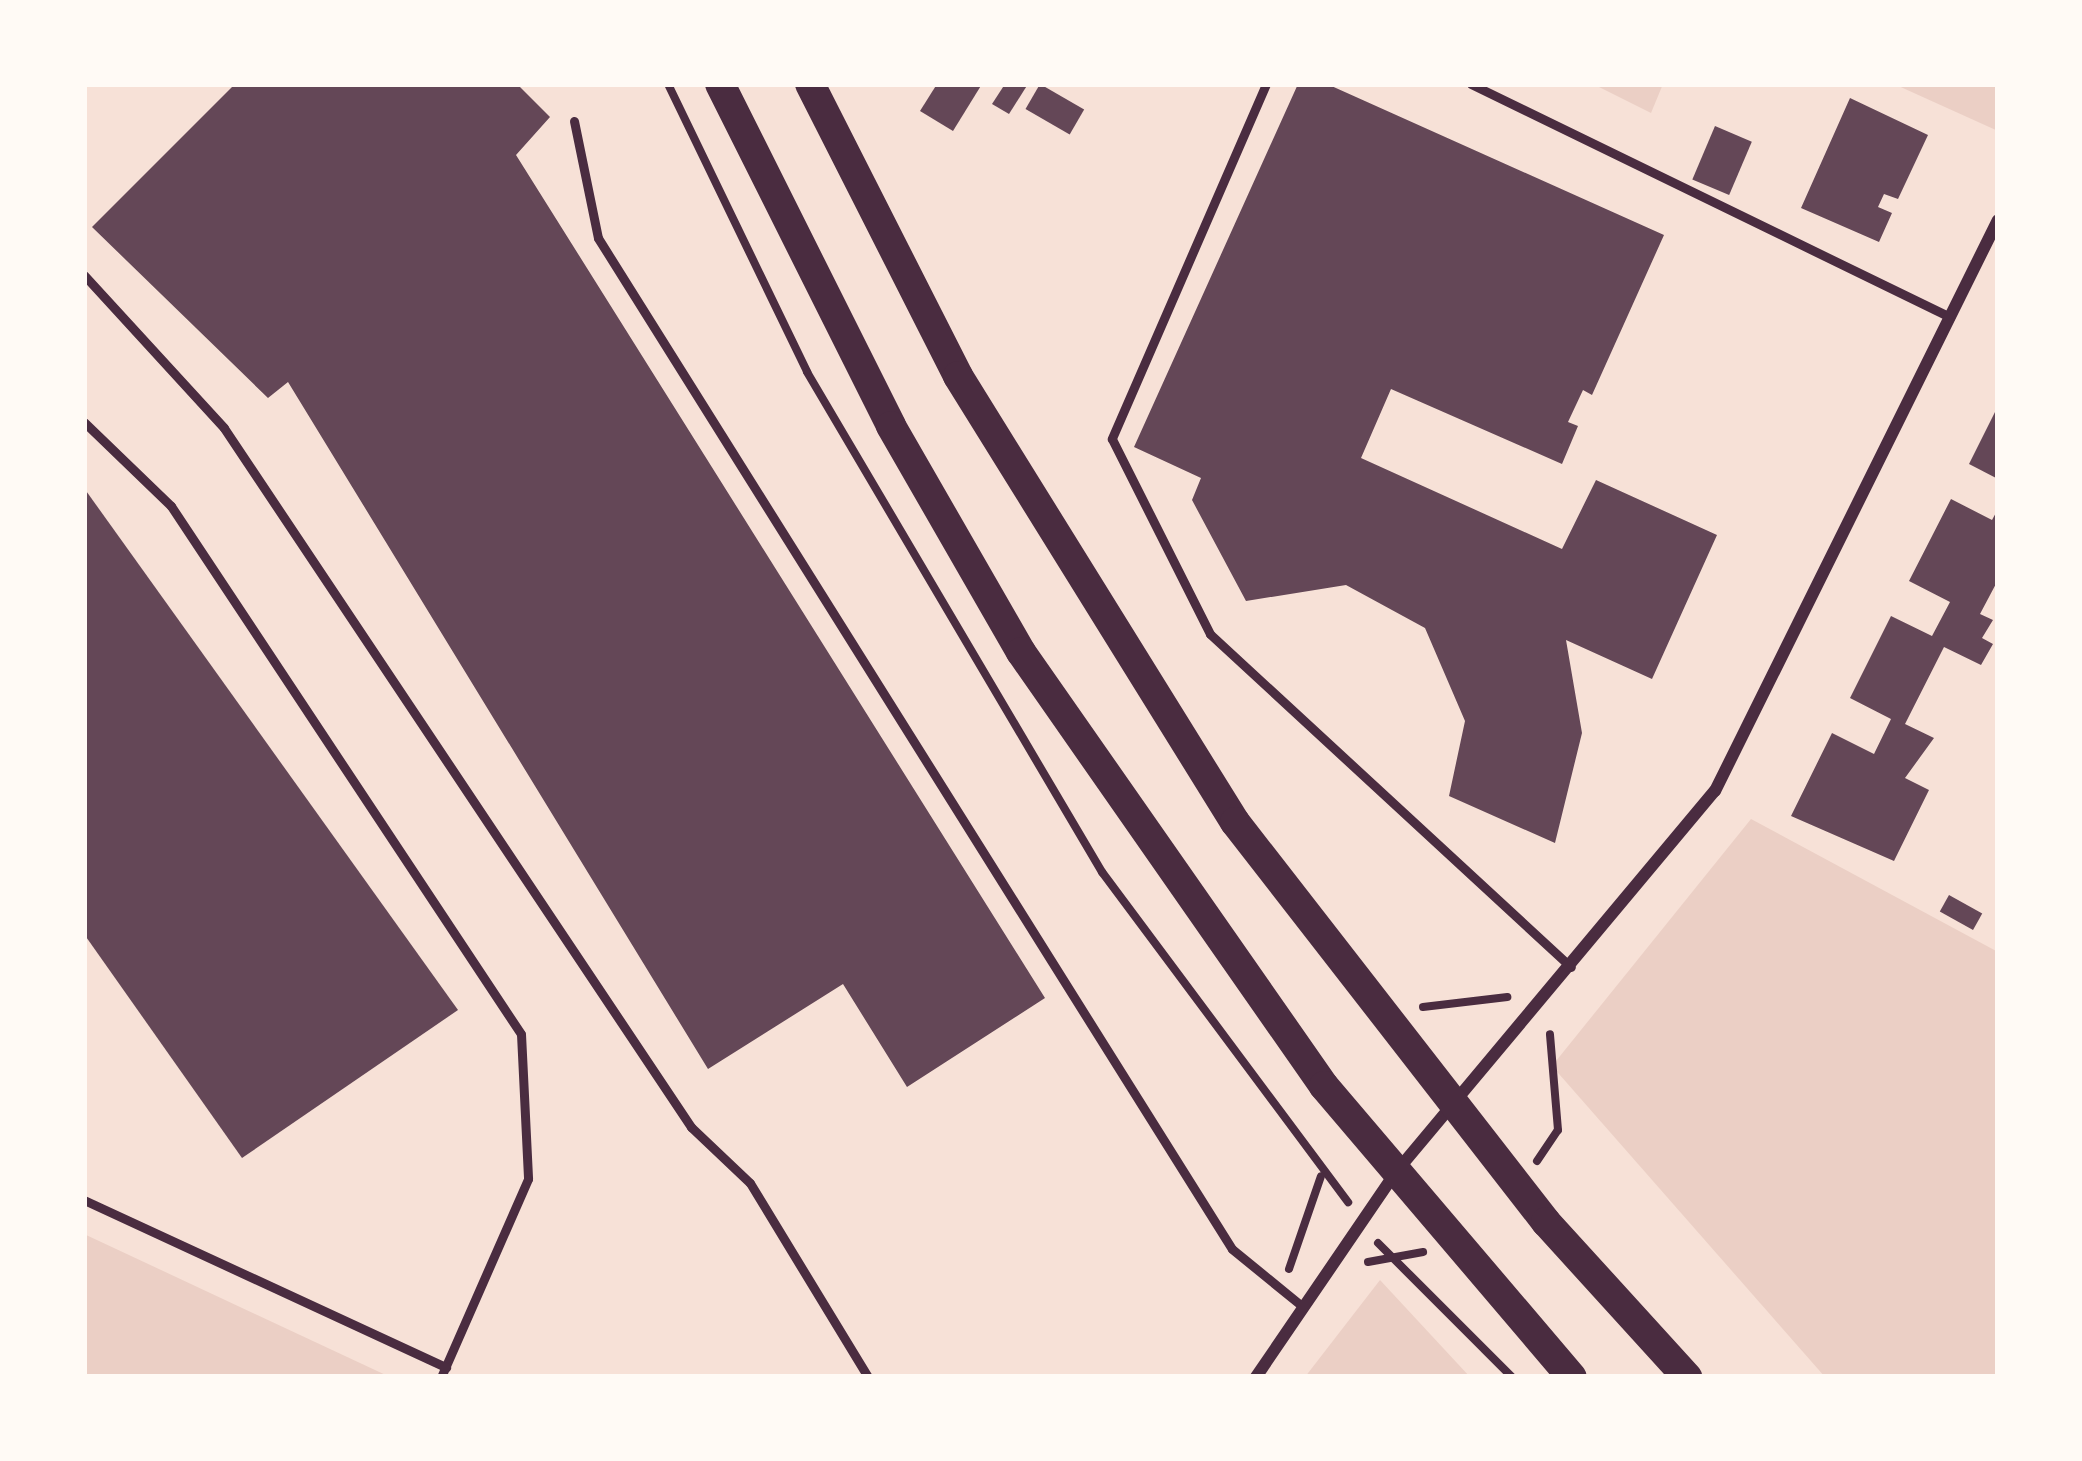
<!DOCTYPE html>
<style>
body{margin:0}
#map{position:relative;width:2082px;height:1461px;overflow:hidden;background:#f7e1d7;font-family:"IBM Plex Serif",serif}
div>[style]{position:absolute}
.green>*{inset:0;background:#ebcfc5}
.building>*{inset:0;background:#644757;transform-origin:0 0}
.path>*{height:8px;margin:-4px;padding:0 4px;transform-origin:4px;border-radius:4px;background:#4a2c40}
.service>*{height:9px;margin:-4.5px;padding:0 4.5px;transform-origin:4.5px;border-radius:4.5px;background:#4a2c40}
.minor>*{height:12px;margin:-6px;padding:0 6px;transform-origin:6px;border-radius:6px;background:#4a2c40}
.primary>*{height:30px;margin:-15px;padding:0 15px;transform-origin:15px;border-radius:15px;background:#4a2c40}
span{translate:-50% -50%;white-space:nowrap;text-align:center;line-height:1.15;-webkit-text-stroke:10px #fffaf5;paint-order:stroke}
.frame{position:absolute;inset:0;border:87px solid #fffaf5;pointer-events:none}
</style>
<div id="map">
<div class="green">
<i style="clip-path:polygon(1593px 84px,1663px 84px,1651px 113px)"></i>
<i style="clip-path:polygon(1894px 84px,1998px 84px,1998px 131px)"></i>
<i style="clip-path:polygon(1751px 819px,1998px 952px,1998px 1377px,1825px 1377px,1552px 1066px)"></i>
<i style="clip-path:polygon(84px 1234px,390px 1377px,84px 1377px)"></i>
<i style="clip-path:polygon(1380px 1280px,1470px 1377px,1305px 1377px)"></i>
</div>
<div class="building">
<i style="clip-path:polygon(235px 84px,517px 84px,550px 117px,516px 155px,1045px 998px,907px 1087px,843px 984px,708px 1069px,288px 382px,268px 398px,92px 227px)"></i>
<i style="clip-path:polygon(937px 84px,982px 84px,953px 131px,920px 111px)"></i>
<i style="clip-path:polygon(1005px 84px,1028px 84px,1009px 114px,992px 104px)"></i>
<i style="left:1040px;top:84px;width:51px;height:29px;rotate:30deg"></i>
<i style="clip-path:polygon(1298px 84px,1327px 84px,1664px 235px,1592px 395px,1583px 390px,1568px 422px,1578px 426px,1562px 464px,1391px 389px,1361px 458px,1562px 549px,1596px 480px,1717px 535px,1652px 679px,1566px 640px,1582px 733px,1555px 843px,1449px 796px,1465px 721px,1425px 628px,1346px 585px,1246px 601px,1192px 500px,1201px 478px,1134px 447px)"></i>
<i style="clip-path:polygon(1850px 98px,1928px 135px,1898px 199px,1884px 194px,1878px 207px,1892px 213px,1879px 242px,1801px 208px)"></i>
<i style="left:1715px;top:126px;width:40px;height:58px;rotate:23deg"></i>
<i style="clip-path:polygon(1998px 406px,1998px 479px,1969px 464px)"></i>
<i style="clip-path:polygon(84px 488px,458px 1010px,242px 1158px,84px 934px)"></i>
<i style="clip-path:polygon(1951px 499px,1992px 520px,1998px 509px,1998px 580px,1980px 614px,1993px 620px,1982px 638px,1993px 644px,1981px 665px,1944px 647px,1905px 724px,1934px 738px,1905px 778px,1929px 790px,1894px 861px,1791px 816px,1832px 733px,1874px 754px,1891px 719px,1850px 698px,1891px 616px,1932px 636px,1950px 602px,1909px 581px)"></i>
<i style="left:1949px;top:895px;width:38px;height:19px;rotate:29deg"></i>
</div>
<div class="path">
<i style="left:668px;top:84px;width:320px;rotate:64.2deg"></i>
<i style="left:807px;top:372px;width:581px;rotate:59.46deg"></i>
<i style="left:1102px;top:872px;width:412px;rotate:53.3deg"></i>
<i style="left:1423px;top:1007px;width:85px;rotate:-6.8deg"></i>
<i style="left:1537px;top:1161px;width:37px;rotate:-56deg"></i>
<i style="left:1558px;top:1130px;width:96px;rotate:-94.8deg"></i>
<i style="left:1378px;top:1243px;width:190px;rotate:45deg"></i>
<i style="left:1368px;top:1262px;width:56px;rotate:-10.3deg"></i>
<i style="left:1289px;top:1269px;width:98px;rotate:-71deg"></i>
</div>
<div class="service">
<i style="left:1266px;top:84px;width:387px;rotate:113.5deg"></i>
<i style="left:1112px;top:439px;width:218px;rotate:63.3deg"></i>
<i style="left:1210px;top:634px;width:491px;rotate:42.7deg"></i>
<i style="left:1471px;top:84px;width:533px;rotate:25.94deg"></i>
<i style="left:574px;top:121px;width:119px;rotate:78.4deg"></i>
<i style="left:598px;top:238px;width:1193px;rotate:57.91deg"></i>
<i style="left:1232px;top:1249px;width:90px;rotate:39.2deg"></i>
<i style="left:84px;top:275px;width:207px;rotate:47.5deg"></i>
<i style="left:224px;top:428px;width:841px;rotate:56.25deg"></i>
<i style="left:691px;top:1127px;width:81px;rotate:43.5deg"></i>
<i style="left:750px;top:1183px;width:227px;rotate:58.7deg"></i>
<i style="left:84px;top:422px;width:121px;rotate:44deg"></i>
<i style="left:171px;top:506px;width:633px;rotate:56.46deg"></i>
<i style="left:521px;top:1034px;width:145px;rotate:87.2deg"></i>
<i style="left:528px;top:1179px;width:216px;rotate:113.7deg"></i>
<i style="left:84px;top:1200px;width:399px;rotate:24.8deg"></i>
</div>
<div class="minor">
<i style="left:1256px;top:1377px;width:248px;rotate:-55.7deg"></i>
<i style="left:1396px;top:1172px;width:497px;rotate:-50.1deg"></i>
<i style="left:1715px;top:791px;width:637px;rotate:-63.64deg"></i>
</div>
<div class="primary">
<i style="left:720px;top:84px;width:382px;rotate:63.4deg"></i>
<i style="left:891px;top:426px;width:261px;rotate:60.1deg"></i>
<i style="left:1021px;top:652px;width:529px;rotate:55.08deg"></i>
<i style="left:1324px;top:1086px;width:382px;rotate:49.6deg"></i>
<i style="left:810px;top:84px;width:327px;rotate:63.1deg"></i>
<i style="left:958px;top:376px;width:525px;rotate:58.16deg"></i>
<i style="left:1235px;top:822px;width:507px;rotate:52.13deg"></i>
<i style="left:1546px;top:1222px;width:210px;rotate:47.7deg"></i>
</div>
<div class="frame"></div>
</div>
